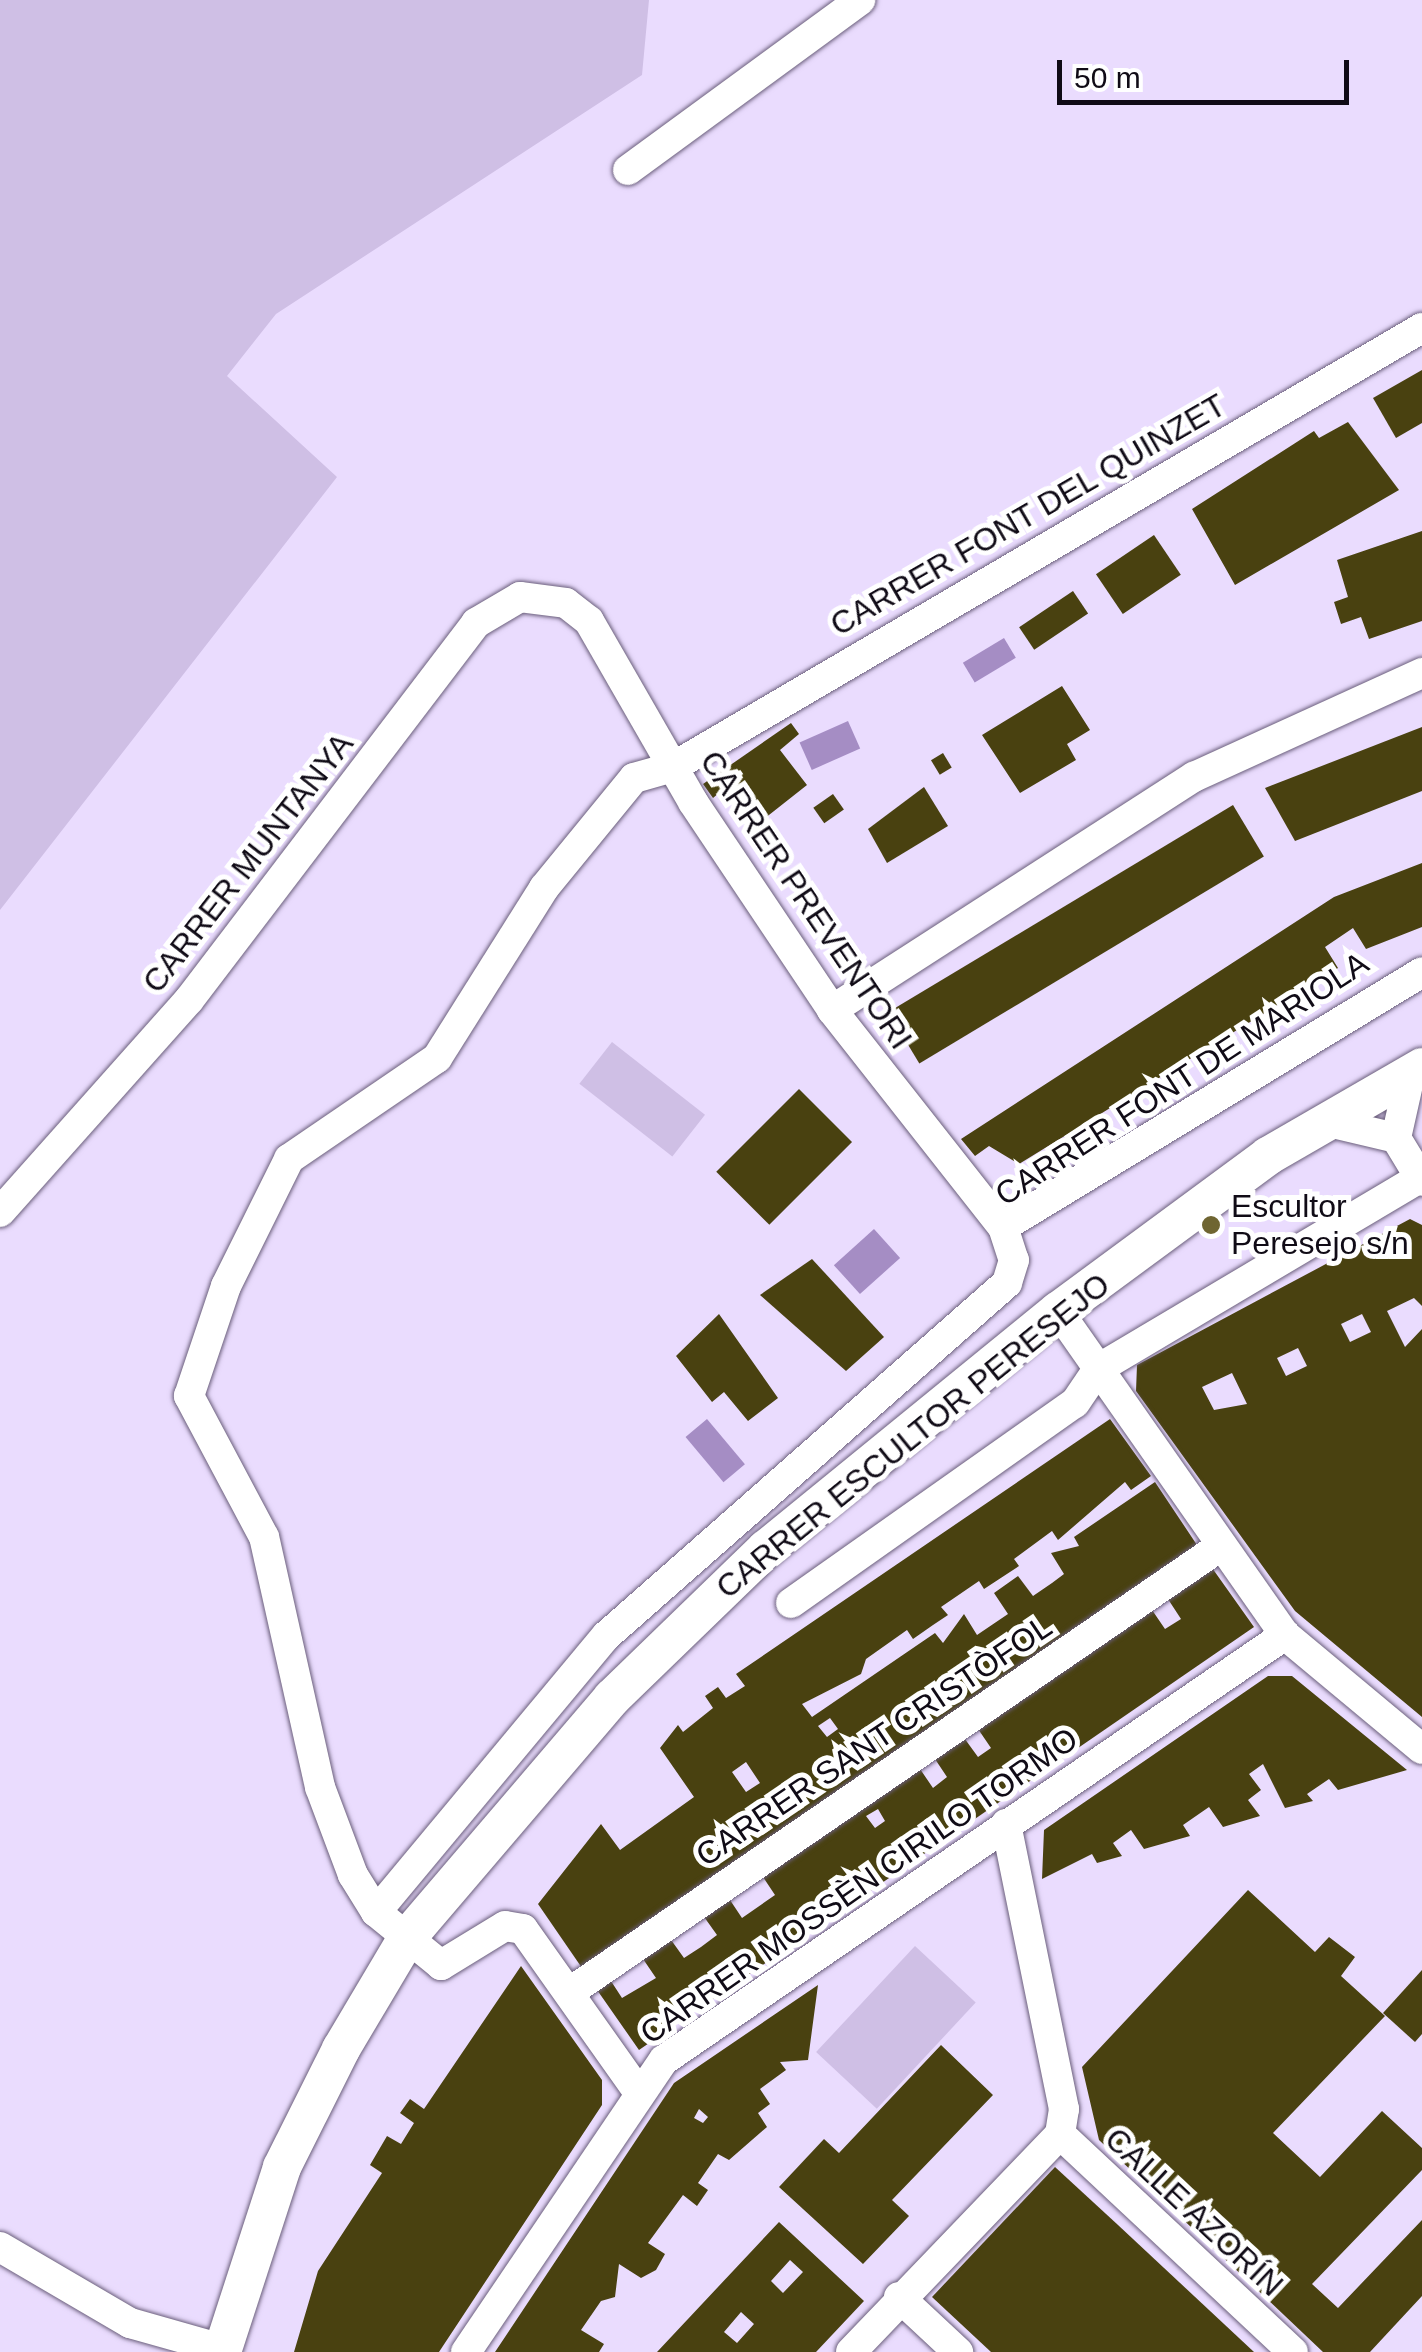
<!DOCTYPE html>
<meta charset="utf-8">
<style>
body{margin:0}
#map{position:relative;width:1422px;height:2352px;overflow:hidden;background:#eadcfe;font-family:Helvetica,sans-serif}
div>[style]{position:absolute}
.green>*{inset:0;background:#cfbfe5;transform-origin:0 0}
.water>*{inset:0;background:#a58dc4;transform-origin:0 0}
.building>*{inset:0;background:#494110;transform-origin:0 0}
.roads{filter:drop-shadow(0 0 2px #6a5e7b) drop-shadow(0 0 2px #6a5e7b)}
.minor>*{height:30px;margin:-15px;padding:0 15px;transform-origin:15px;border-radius:15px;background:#fff}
.tertiary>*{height:38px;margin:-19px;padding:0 19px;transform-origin:19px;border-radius:19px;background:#fff}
.dots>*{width:28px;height:28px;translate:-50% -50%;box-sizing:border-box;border:5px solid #fff;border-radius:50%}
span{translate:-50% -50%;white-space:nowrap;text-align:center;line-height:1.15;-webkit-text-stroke:10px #fff;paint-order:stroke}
.street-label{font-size:32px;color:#100b16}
.poi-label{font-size:32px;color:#100b16}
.left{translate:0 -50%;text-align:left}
.scale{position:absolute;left:1057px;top:60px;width:292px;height:45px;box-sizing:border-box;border:5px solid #100b16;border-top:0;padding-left:12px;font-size:30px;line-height:35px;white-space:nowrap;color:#100b16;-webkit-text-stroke:8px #fff;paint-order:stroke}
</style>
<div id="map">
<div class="green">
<i style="clip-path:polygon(0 0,649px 0,642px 75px,276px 314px,227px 376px,337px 477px,0 910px)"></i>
<i style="left:612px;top:1042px;width:118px;height:53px;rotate:38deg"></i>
<i style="left:915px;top:1946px;width:83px;height:145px;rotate:43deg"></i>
</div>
<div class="water">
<i style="left:1004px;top:638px;width:23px;height:48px;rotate:59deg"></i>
<i style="left:848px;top:721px;width:30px;height:53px;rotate:66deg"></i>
<i style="left:874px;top:1229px;width:39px;height:54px;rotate:48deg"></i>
<i style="left:707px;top:1419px;width:59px;height:28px;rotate:50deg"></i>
</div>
<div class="building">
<i style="clip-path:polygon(1422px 370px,1422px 423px,1396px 438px,1373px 398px)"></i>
<i style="clip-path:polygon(1348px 422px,1399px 490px,1235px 585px,1192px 509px,1314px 431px,1319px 438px)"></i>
<i style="clip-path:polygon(1422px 531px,1422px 621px,1369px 639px,1361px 617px,1341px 624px,1334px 602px,1348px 597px,1337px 560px)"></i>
<i style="left:1154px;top:535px;width:48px;height:70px;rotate:56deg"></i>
<i style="left:1073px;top:591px;width:27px;height:65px;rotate:56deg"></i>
<i style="clip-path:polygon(1062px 686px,1090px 730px,1067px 744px,1076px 760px,1020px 793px,982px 735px)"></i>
<i style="clip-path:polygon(791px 723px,799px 734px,780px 750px,807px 785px,760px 822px,726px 787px,713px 798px,703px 784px)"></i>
<i style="clip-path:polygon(1422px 727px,1422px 791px,1295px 841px,1265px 788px)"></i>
<i style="left:943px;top:753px;width:17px;height:14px;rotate:59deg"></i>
<i style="clip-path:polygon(924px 787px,948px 826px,887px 863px,868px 829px)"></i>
<i style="left:833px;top:794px;width:19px;height:24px;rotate:55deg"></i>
<i style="left:1233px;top:805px;width:60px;height:402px;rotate:59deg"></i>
<i style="clip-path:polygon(1422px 863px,1422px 927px,1366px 949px,1353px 928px,1325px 947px,1338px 968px,1019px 1164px,989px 1146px,975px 1156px,961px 1139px,1334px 897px)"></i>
<i style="left:799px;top:1089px;width:75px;height:117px;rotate:45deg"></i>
<i style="clip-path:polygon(evenodd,1410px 1219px,1422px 1225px,1422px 1306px,1414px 1298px,1387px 1311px,1405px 1347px,1422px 1329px,1422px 1717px,1295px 1611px,1136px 1391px,1137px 1365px,1410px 1219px,1362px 1314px,1371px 1332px,1350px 1342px,1341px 1324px,1362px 1314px,1410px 1219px,1298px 1348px,1307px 1366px,1286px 1376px,1277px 1358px,1298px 1348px,1410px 1219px,1232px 1373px,1247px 1404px,1214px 1410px,1202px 1387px,1232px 1373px)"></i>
<i style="clip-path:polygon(812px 1259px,884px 1337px,846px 1371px,760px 1295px)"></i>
<i style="clip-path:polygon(719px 1314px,778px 1398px,748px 1421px,724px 1392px,712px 1402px,676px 1356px)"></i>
<i style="clip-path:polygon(evenodd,1110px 1419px,1151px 1476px,1131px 1490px,1125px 1482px,1058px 1540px,1052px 1531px,1014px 1559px,1019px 1566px,984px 1589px,979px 1581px,941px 1607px,948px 1615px,933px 1625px,913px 1639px,907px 1630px,866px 1659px,861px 1674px,802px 1704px,812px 1717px,935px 1633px,943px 1643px,964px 1614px,977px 1635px,1008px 1614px,994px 1593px,1018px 1576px,1033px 1596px,1052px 1583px,1064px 1574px,1051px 1553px,1079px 1546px,1074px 1537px,1155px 1482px,1197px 1545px,582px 1968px,538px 1904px,601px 1824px,620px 1850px,694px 1797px,660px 1748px,678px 1725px,683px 1732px,713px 1708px,705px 1696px,718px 1687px,726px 1698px,745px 1686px,736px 1674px,1110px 1419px,830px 1718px,838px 1729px,827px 1737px,818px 1726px,830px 1718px,1110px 1419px,746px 1762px,760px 1783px,746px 1792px,732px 1772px,746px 1762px)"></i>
<i style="clip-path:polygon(evenodd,1210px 1565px,1254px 1627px,639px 2050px,595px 1987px,609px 1978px,622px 1998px,656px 1978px,641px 1956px,669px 1937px,684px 1958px,701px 1947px,717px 1935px,702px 1914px,728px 1897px,742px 1918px,775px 1895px,761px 1874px,918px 1766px,933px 1788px,947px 1777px,933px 1756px,962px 1735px,978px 1757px,991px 1748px,976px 1726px,1150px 1607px,1165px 1629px,1181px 1619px,1166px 1596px,1210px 1565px,878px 1809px,885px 1821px,875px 1828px,866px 1816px,878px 1809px)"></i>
<i style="clip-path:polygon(1268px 1676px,1292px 1676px,1407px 1770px,1338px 1790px,1329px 1779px,1307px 1794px,1313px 1801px,1285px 1808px,1263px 1764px,1249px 1774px,1261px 1790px,1248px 1800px,1260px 1816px,1223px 1827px,1209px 1807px,1183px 1825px,1190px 1836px,1144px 1849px,1131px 1830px,1113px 1843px,1122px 1856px,1097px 1863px,1092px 1854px,1042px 1879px,1044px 1830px)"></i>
<i style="clip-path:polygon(1248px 1890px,1315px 1952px,1329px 1937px,1355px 1957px,1341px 1976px,1385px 2016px,1273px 2133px,1320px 2177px,1382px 2111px,1422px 2148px,1422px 2170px,1312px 2284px,1338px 2308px,1422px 2220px,1422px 2296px,1370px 2352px,1323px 2352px,1099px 2140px,1082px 2067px)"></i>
<i style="clip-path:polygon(521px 1966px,602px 2080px,602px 2105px,439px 2352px,294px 2352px,318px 2271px,382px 2173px,370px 2165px,387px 2136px,401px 2144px,414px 2123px,400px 2113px,410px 2099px,424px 2109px)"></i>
<i style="clip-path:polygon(1422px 1970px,1422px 2034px,1415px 2042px,1383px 2013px)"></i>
<i style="clip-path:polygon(evenodd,818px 1985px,808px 2060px,780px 2062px,786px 2070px,760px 2089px,770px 2104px,758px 2113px,767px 2127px,729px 2160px,718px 2154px,698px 2183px,708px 2190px,697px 2206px,683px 2195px,648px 2243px,665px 2254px,656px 2270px,641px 2278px,619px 2264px,615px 2297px,601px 2301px,581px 2330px,604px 2344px,599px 2352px,495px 2352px,674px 2083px,818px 1985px,699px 2109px,708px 2117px,703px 2123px,694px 2118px,699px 2109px)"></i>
<i style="clip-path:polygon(941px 2045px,993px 2095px,892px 2200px,909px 2216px,863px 2264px,779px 2187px,824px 2139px,839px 2153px)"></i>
<i style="clip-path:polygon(1055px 2167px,1118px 2225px,1254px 2352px,991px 2352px,932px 2297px)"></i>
<i style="clip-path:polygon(evenodd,779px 2222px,864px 2301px,816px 2352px,657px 2352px,779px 2222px,790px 2260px,803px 2272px,783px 2293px,771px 2281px,790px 2260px,779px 2222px,741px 2312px,754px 2324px,737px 2343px,724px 2332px,741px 2312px)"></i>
</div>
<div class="roads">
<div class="minor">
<i style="left:628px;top:170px;width:288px;rotate:-36.2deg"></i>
<i style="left:832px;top:1010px;width:431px;rotate:-32.8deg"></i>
<i style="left:1194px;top:777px;width:251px;rotate:-24.5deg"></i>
<i style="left:1411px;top:1071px;width:69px;rotate:102.6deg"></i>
<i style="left:1396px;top:1138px;width:50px;rotate:58.8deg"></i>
<i style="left:1324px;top:1121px;width:74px;rotate:13.3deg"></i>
<i style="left:0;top:1212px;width:284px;rotate:-48.3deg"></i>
<i style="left:189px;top:1000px;width:474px;rotate:-52.7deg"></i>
<i style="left:476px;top:623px;width:51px;rotate:-30.6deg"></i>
<i style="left:520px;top:597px;width:46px;rotate:7.4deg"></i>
<i style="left:566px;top:603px;width:29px;rotate:38deg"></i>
<i style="left:589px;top:621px;width:209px;rotate:60.1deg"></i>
<i style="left:693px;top:802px;width:250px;rotate:56.2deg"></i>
<i style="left:832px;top:1010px;width:276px;rotate:51.8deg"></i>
<i style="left:1003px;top:1227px;width:35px;rotate:72deg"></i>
<i style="left:1014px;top:1260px;width:24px;rotate:107deg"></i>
<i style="left:1007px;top:1283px;width:534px;rotate:138.64deg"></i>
<i style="left:606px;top:1636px;width:359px;rotate:129.8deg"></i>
<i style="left:1003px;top:1227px;width:490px;rotate:-31.3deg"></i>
<i style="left:1058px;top:1311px;width:396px;rotate:55deg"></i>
<i style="left:1285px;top:1635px;width:178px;rotate:39.8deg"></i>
<i style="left:791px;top:1603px;width:347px;rotate:-35.2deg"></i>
<i style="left:1075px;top:1403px;width:41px;rotate:-55.9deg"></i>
<i style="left:1098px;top:1369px;width:377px;rotate:-30.7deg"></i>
<i style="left:1006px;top:1824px;width:291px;rotate:78.5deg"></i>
<i style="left:1064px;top:2109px;width:25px;rotate:99deg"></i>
<i style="left:1060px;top:2134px;width:319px;rotate:43.1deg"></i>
<i style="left:570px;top:1992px;width:786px;rotate:-34.42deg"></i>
<i style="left:637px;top:2090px;width:197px;rotate:-125.3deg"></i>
<i style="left:523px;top:1929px;width:18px;rotate:-171deg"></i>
<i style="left:505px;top:1926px;width:75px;rotate:148.6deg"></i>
<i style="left:441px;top:1965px;width:84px;rotate:-140.8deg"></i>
<i style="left:376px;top:1912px;width:44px;rotate:-121.9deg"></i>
<i style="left:353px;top:1875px;width:94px;rotate:-110.6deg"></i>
<i style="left:320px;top:1787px;width:256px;rotate:-102.6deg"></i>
<i style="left:264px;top:1537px;width:160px;rotate:-118deg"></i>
<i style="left:189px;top:1396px;width:116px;rotate:-71.4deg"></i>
<i style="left:226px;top:1286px;width:142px;rotate:-63.6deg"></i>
<i style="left:289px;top:1159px;width:179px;rotate:-34.3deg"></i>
<i style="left:437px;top:1058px;width:201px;rotate:-57.8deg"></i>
<i style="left:544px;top:888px;width:142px;rotate:-50.7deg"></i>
<i style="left:634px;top:778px;width:41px;rotate:-15.8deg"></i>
<i style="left:673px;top:767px;width:868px;rotate:-30.38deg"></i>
<i style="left:0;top:2247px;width:151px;rotate:30.3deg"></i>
<i style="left:130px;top:2323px;width:96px;rotate:15.8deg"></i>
<i style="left:899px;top:2297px;width:81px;rotate:43deg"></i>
<i style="left:466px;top:2352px;width:353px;rotate:-55.9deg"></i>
<i style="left:664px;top:2060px;width:753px;rotate:-34.39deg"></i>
<i style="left:851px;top:2352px;width:302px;rotate:-46.2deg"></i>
</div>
<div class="tertiary">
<i style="left:222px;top:2352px;width:194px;rotate:-72deg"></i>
<i style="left:282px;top:2167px;width:132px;rotate:-63.4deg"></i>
<i style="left:341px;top:2049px;width:129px;rotate:-59.3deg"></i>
<i style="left:407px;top:1938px;width:316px;rotate:-49.5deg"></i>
<i style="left:612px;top:1698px;width:214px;rotate:-44.1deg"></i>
<i style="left:766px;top:1549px;width:377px;rotate:-39.2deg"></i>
<i style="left:1058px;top:1311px;width:261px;rotate:-36.4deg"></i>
<i style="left:1268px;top:1156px;width:178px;rotate:-30deg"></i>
</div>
</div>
<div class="dots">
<i style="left:1211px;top:1225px;background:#6f6532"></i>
</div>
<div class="street-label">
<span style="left:1028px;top:515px;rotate:-30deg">CARRER FONT DEL QUINZET</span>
<span style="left:248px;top:863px;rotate:-52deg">CARRER MUNTANYA</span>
<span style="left:806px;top:900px;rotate:56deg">CARRER PREVENTORI</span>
<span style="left:1182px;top:1079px;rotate:-33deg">CARRER FONT DE MARIOLA</span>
<span style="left:913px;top:1436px;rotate:-39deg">CARRER ESCULTOR PERESEJO</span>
<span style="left:874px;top:1741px;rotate:-34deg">CARRER SANT CRISTÒFOL</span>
<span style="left:859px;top:1886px;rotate:-35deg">CARRER MOSSÈN CIRILO TORMO</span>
<span style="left:1194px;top:2212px;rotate:43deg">CALLE AZORÍN</span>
</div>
<div class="poi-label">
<span class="left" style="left:1231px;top:1225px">Escultor<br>Peresejo s/n</span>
</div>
<div class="scale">50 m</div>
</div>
